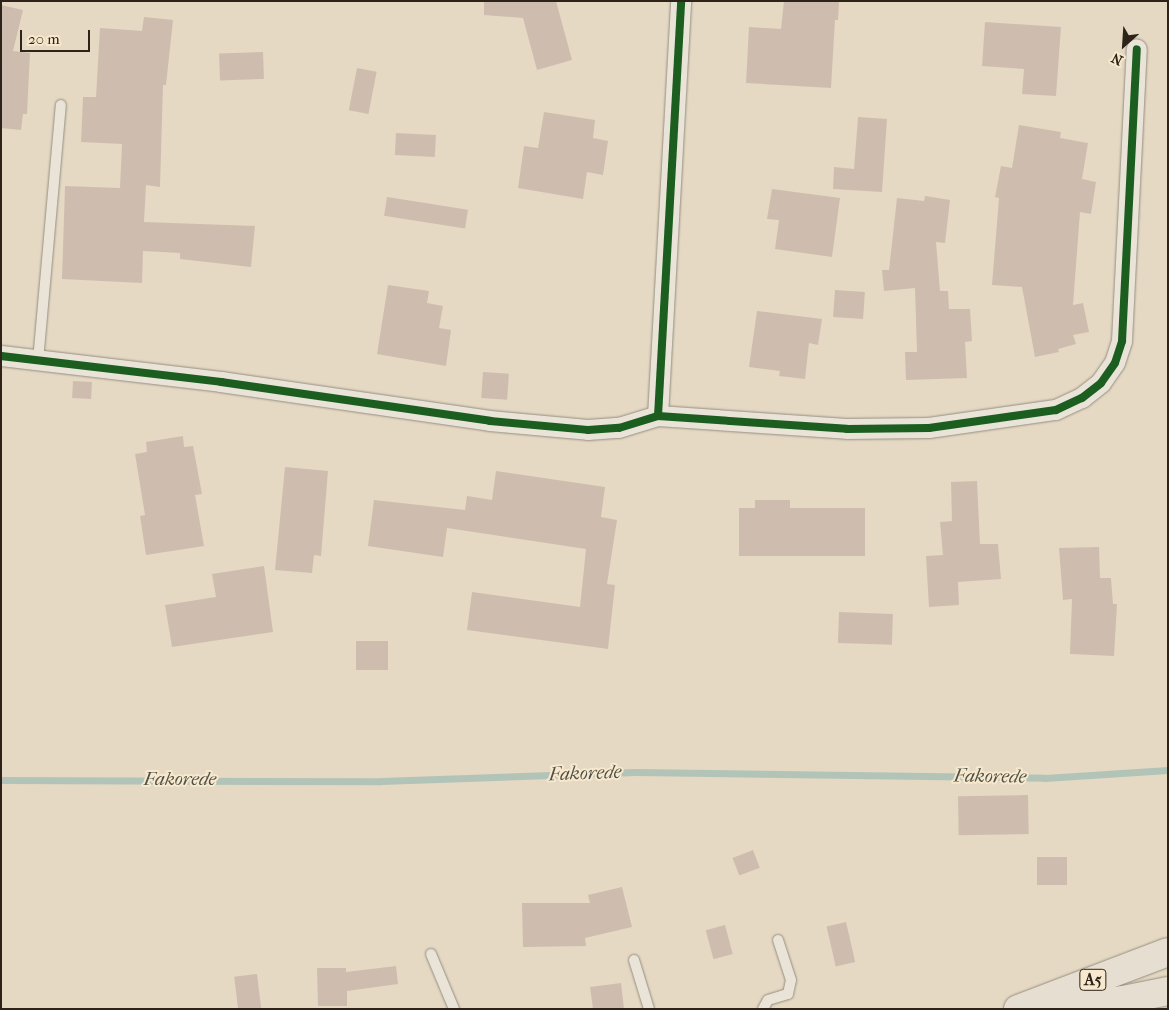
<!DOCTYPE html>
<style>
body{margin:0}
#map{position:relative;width:1169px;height:1010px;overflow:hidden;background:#e5d9c3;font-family:"IM FELL French Canon",serif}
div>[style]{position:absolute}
.stream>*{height:7px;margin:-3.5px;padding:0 3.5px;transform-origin:3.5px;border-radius:3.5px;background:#b2c4b7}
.building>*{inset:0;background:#cebdae;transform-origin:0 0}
.roads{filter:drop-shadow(0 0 1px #968e80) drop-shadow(0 0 1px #968e80)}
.service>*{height:10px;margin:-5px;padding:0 5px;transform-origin:5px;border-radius:5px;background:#e9e3d8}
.minor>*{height:20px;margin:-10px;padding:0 10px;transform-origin:10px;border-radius:10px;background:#e9e3d8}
.trunk>*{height:28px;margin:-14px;padding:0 14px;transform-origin:14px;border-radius:14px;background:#e6ded1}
.cycleway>*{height:8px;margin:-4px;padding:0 4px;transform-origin:4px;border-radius:4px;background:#1b5e20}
span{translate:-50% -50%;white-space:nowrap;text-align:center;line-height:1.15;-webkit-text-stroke:4px #f8e9ce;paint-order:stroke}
.shield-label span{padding:1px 4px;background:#f8e9ce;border:1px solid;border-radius:4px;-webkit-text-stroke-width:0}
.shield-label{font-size:16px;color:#2d2319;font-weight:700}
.water-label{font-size:19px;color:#4e5147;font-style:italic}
.frame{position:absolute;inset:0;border:2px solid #2d2319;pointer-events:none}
.north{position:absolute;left:1099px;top:20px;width:50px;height:50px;-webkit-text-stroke:4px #f8e9ce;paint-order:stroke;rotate:206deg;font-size:14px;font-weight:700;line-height:20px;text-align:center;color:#2d2319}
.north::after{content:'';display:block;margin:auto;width:18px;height:22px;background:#2d2319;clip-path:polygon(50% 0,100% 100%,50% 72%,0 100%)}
.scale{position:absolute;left:20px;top:30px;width:70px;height:22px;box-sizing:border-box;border:2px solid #2d2319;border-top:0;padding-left:6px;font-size:15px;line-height:18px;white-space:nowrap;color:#2d2319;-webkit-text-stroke:4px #f8e9ce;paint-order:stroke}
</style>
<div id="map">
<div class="stream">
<i style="left:1px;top:780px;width:380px;rotate:0.2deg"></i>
<i style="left:381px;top:781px;width:255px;rotate:-2deg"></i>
<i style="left:636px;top:772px;width:409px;rotate:0.8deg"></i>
<i style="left:1045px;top:778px;width:123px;rotate:-3.7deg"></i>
</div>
<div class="building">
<i style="clip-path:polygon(484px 1px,556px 1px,572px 60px,537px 70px,523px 18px,484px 15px)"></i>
<i style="clip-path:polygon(784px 1px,839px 2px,838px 20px,835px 20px,831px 88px,746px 83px,749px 27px,781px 29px)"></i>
<i style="clip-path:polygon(1px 5px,23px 10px,13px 51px,30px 53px,27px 114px,23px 114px,21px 130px,1px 128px)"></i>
<i style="clip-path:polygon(144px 17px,173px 20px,166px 85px,163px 85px,160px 187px,146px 185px,144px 222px,255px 226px,251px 267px,180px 259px,180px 253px,143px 251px,142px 283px,62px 279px,65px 186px,120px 188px,122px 144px,81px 142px,83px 97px,96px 97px,100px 28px,142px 31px)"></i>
<i style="clip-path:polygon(985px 22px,1061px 27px,1056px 96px,1022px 94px,1024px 69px,982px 66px)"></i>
<i style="left:263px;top:52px;width:27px;height:44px;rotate:88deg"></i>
<i style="left:357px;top:68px;width:20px;height:43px;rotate:11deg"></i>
<i style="clip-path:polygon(544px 112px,595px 120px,593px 138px,608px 141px,603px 175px,587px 172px,583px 199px,518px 188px,524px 146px,538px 148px)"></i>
<i style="clip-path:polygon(858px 117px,887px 119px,882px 192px,833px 189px,834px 167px,854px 169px)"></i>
<i style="clip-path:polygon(1019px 125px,1061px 132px,1060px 138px,1088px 143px,1082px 179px,1096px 182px,1091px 214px,1080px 212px,1073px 305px,1083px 303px,1089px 332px,1073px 335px,1076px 344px,1058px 349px,1059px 352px,1035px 357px,1022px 287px,992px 285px,999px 198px,995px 197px,1001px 166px,1012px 168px)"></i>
<i style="left:396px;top:133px;width:40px;height:22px;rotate:3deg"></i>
<i style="clip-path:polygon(772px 189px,840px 198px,832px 257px,775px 249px,779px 220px,767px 219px)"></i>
<i style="clip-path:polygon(925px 196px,950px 200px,945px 243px,936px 242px,940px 291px,948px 291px,949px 309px,970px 309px,972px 341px,965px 342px,967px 378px,906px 380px,905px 352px,917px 352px,915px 288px,884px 291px,882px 270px,889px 270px,897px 198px,924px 201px)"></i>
<i style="left:387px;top:197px;width:82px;height:19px;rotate:9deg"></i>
<i style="clip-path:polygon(388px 285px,429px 291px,427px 303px,443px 306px,439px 328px,451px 330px,446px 366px,377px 354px)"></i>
<i style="left:835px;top:290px;width:30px;height:27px;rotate:4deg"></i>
<i style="clip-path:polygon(757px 311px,822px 319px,818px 345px,809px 343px,805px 379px,779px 376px,780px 371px,749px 367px)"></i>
<i style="left:483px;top:372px;width:26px;height:26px;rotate:4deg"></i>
<i style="left:73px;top:381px;width:19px;height:17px;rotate:3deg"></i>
<i style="clip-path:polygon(183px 436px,184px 447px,193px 446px,202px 494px,195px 495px,204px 546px,146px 555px,140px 516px,145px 515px,135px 454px,147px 452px,146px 442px)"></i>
<i style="clip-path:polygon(285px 467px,328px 471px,321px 556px,314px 555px,312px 573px,275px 570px)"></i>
<i style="clip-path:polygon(496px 471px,605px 487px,601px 517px,617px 520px,607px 584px,615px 585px,608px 649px,467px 630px,472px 592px,580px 607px,586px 549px,447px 528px,443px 557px,368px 546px,374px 500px,465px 510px,467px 496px,492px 500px)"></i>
<i style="clip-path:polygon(977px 481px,980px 544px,998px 544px,1001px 579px,958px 582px,959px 605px,929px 607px,926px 556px,943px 555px,940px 522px,952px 521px,951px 482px)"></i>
<i style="clip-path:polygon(755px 500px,790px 500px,790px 508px,865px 508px,865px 556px,739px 556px,739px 508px,755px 508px)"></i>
<i style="clip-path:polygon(1099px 547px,1100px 578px,1111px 578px,1113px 604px,1117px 604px,1114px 656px,1070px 654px,1072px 599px,1063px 600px,1059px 548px)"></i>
<i style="clip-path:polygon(264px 566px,273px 632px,172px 647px,165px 605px,216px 597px,212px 574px)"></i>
<i style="left:839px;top:612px;width:54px;height:31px;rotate:2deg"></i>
<i style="left:388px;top:641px;width:29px;height:32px;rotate:90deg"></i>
<i style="left:1028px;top:795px;width:39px;height:70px;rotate:89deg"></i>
<i style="left:753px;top:850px;width:19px;height:22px;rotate:69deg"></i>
<i style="left:1037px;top:857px;width:30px;height:28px"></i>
<i style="clip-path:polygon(622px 887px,632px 927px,585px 938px,586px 946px,523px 947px,522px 903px,590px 903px,588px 895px)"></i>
<i style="left:846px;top:922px;width:41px;height:20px;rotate:77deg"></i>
<i style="left:725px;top:925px;width:30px;height:20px;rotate:75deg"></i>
<i style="clip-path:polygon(396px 966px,398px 984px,347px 991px,347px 1006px,318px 1006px,317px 968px,346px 968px,346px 972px)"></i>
<i style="left:257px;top:974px;width:35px;height:23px;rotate:83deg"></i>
<i style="clip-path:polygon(621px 983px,624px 1009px,593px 1009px,590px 987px)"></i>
</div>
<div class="roads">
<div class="service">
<i style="left:38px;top:361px;width:257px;rotate:-84.9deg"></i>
<i style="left:431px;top:954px;width:60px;rotate:67.3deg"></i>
<i style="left:634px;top:960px;width:51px;rotate:73deg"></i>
<i style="left:763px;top:1009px;width:10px;rotate:-61deg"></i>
<i style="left:768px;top:1000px;width:21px;rotate:-17deg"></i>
<i style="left:788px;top:994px;width:14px;rotate:-78deg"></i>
<i style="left:791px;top:980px;width:42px;rotate:-108deg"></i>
</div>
<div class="minor">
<i style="left:1px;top:356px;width:222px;rotate:6.7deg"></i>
<i style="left:221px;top:382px;width:272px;rotate:8.2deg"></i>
<i style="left:490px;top:421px;width:98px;rotate:5.2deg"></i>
<i style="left:588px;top:430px;width:31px;rotate:-4deg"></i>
<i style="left:619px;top:428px;width:41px;rotate:-17.1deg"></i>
<i style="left:658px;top:416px;width:189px;rotate:3.9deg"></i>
<i style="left:847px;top:429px;width:82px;rotate:-0.7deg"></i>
<i style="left:929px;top:428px;width:128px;rotate:-8.1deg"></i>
<i style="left:1056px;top:410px;width:29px;rotate:-25deg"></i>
<i style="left:1082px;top:398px;width:24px;rotate:-38deg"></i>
<i style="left:1101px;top:383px;width:24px;rotate:-55deg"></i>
<i style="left:1115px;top:363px;width:23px;rotate:-72deg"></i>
<i style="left:1122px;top:341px;width:292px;rotate:-87.1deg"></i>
<i style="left:658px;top:416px;width:416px;rotate:-86.8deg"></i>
</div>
<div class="trunk">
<i style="left:1047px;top:1008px;width:76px;rotate:-6deg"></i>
<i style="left:1123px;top:1000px;width:46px;rotate:-11.3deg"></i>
<i style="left:1018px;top:1009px;width:160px;rotate:-20.8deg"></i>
</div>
</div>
<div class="cycleway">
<i style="left:1px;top:356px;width:222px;rotate:6.7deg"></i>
<i style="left:221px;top:382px;width:272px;rotate:8.2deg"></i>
<i style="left:490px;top:421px;width:98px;rotate:5.2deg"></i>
<i style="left:588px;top:430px;width:31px;rotate:-4deg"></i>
<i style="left:619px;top:428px;width:41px;rotate:-17.1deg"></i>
<i style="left:658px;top:416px;width:189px;rotate:3.9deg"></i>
<i style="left:847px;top:429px;width:82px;rotate:-0.7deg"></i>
<i style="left:929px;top:428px;width:128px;rotate:-8.1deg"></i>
<i style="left:1056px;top:410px;width:29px;rotate:-25deg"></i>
<i style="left:1082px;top:398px;width:24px;rotate:-38deg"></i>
<i style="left:1101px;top:383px;width:24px;rotate:-55deg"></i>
<i style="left:1115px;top:363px;width:23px;rotate:-72deg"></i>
<i style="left:1122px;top:341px;width:292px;rotate:-87.1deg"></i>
<i style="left:658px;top:416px;width:416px;rotate:-86.8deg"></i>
</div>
<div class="shield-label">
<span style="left:1093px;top:980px">A5</span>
</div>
<div class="water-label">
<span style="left:585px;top:774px;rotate:-2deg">Fakorede</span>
<span style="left:990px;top:777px;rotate:1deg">Fakorede</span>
<span style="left:180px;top:780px">Fakorede</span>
</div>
<div class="frame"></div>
<div class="north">N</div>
<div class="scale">20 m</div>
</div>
